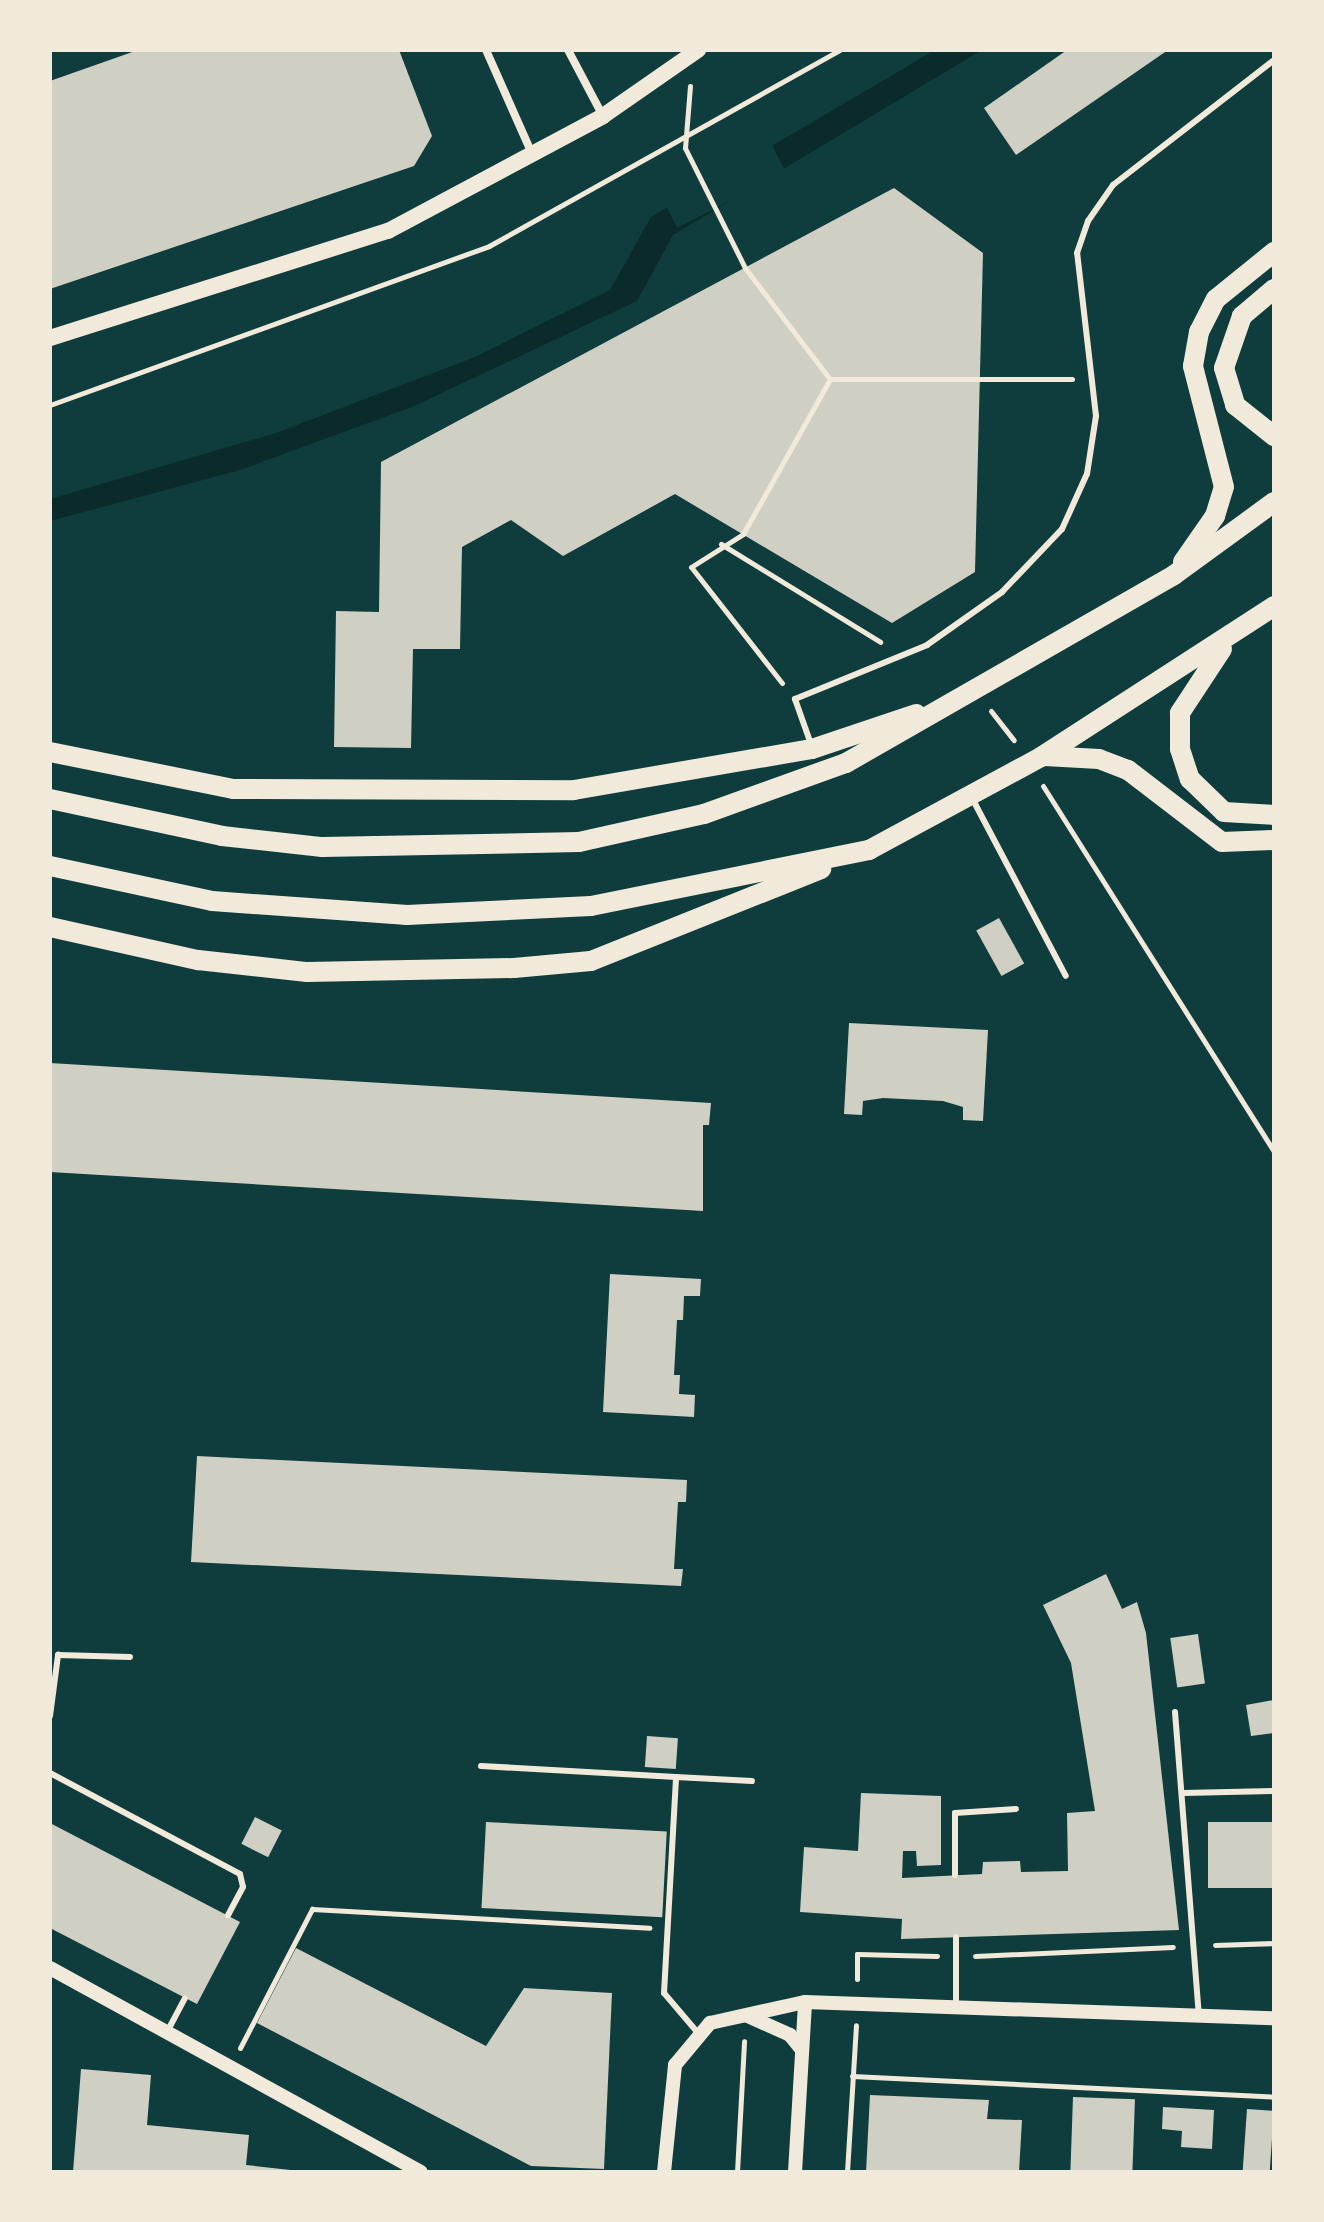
<!DOCTYPE html>
<style>
body{margin:0}
#map{position:relative;width:1324px;height:2222px;overflow:hidden;background:#0f3d3e;font-family:"PT Sans",sans-serif}
div>[style]{position:absolute}
.water>*{inset:0;background:#0a2a2b}
.pier>*{inset:0;background:#0f3d3e;transform-origin:0 0}
.building>*{inset:0;background:#cfcfc3;transform-origin:0 0}
.path>*{height:5px;margin:-2.5px;padding:0 2.5px;transform-origin:2.5px;border-radius:2.5px;background:#f1e9da}
.service>*{height:6px;margin:-3px;padding:0 3px;transform-origin:3px;border-radius:3px;background:#f1e9da}
.minor>*{height:8px;margin:-4px;padding:0 4px;transform-origin:4px;border-radius:4px;background:#f1e9da}
.tertiary>*{height:14px;margin:-7px;padding:0 7px;transform-origin:7px;border-radius:7px;background:#f1e9da}
.secondary>*{height:16px;margin:-8px;padding:0 8px;transform-origin:8px;border-radius:8px;background:#f1e9da}
.primary>*{height:20px;margin:-10px;padding:0 10px;transform-origin:10px;border-radius:10px;background:#f1e9da}
span{translate:-50% -50%;white-space:nowrap;text-align:center;line-height:1.15;-webkit-text-stroke:8px #f1e9da;paint-order:stroke}
.frame{position:absolute;inset:0;border:52px solid #f1e9da;pointer-events:none}
</style>
<div id="map">
<div class="water">
<i style="clip-path:polygon(935px 50px,982px 50px,673px 235px,637px 301px,412px 407px,240px 470px,50px 521px,50px 499px,276px 433px,475px 357px,610px 290px,651px 217px)"></i>
</div>
<div class="pier">
<i style="left:771px;top:143px;width:33px;height:122px;rotate:63deg"></i>
</div>
<div class="building">
<i style="clip-path:polygon(138px 50px,399px 50px,432px 136px,414px 166px,50px 289px,50px 81px)"></i>
<i style="clip-path:polygon(1067px 50px,1168px 50px,1016px 155px,984px 108px)"></i>
<i style="clip-path:polygon(894px 188px,983px 253px,975px 572px,892px 623px,675px 494px,563px 556px,511px 520px,462px 547px,460px 649px,413px 649px,411px 748px,334px 747px,336px 611px,379px 612px,381px 462px)"></i>
<i style="left:999px;top:918px;width:52px;height:26px;rotate:61deg"></i>
<i style="clip-path:polygon(849px 1023px,988px 1030px,983px 1121px,963px 1120px,963px 1107px,943px 1101px,883px 1098px,863px 1101px,862px 1115px,844px 1114px)"></i>
<i style="clip-path:polygon(50px 1063px,711px 1103px,709px 1125px,703px 1125px,703px 1211px,50px 1172px)"></i>
<i style="clip-path:polygon(610px 1274px,701px 1279px,700px 1296px,684px 1296px,683px 1320px,677px 1320px,674px 1375px,680px 1375px,679px 1394px,695px 1395px,694px 1417px,603px 1412px)"></i>
<i style="clip-path:polygon(197px 1456px,687px 1480px,686px 1502px,678px 1502px,674px 1569px,683px 1569px,681px 1586px,191px 1562px)"></i>
<i style="clip-path:polygon(1106px 1574px,1122px 1609px,1137px 1602px,1146px 1633px,1179px 1930px,901px 1939px,902px 1919px,800px 1912px,804px 1847px,858px 1851px,861px 1793px,941px 1796px,941px 1865px,917px 1866px,916px 1851px,903px 1851px,902px 1878px,982px 1874px,983px 1862px,1020px 1861px,1021px 1872px,1068px 1871px,1067px 1813px,1095px 1811px,1071px 1663px,1043px 1605px)"></i>
<i style="left:1198px;top:1634px;width:50px;height:28px;rotate:82deg"></i>
<i style="clip-path:polygon(1274px 1700px,1274px 1733px,1251px 1736px,1246px 1705px)"></i>
<i style="left:647px;top:1736px;width:31px;height:31px;rotate:4deg"></i>
<i style="left:255px;top:1817px;width:30px;height:30px;rotate:27deg"></i>
<i style="left:486px;top:1822px;width:181px;height:86px;rotate:3deg"></i>
<i style="left:1208px;top:1822px;width:66px;height:66px"></i>
<i style="clip-path:polygon(50px 1823px,240px 1922px,197px 2004px,50px 1928px)"></i>
<i style="clip-path:polygon(296px 1948px,486px 2046px,524px 1988px,612px 1993px,604px 2169px,531px 2166px,257px 2023px)"></i>
<i style="clip-path:polygon(81px 2069px,151px 2075px,147px 2125px,249px 2135px,246px 2165px,309px 2172px,73px 2172px)"></i>
<i style="clip-path:polygon(870px 2095px,989px 2100px,987px 2119px,1022px 2120px,1019px 2172px,866px 2172px)"></i>
<i style="left:1073px;top:2097px;width:62px;height:75px;rotate:2deg"></i>
<i style="clip-path:polygon(1163px 2107px,1214px 2110px,1212px 2149px,1181px 2147px,1182px 2131px,1162px 2129px)"></i>
<i style="left:1247px;top:2109px;width:27px;height:63px;rotate:4deg"></i>
</div>
<div class="path">
<i style="left:690px;top:86px;width:62px;rotate:94.6deg"></i>
<i style="left:685px;top:148px;width:134px;rotate:63.4deg"></i>
<i style="left:745px;top:268px;width:140px;rotate:52.6deg"></i>
<i style="left:830px;top:379px;width:242px"></i>
<i style="left:50px;top:405px;width:467px;rotate:-19.9deg"></i>
<i style="left:489px;top:246px;width:402px;rotate:-29.2deg"></i>
<i style="left:721px;top:544px;width:187px;rotate:31.6deg"></i>
<i style="left:782px;top:683px;width:147px;rotate:-128.1deg"></i>
<i style="left:691px;top:567px;width:62px;rotate:-32.4deg"></i>
<i style="left:743px;top:534px;width:178px;rotate:-60.7deg"></i>
<i style="left:991px;top:711px;width:37px;rotate:52deg"></i>
<i style="left:1043px;top:786px;width:432px;rotate:57.7deg"></i>
<i style="left:1215px;top:1945px;width:59px;rotate:-1.9deg"></i>
<i style="left:975px;top:1956px;width:198px;rotate:-2.6deg"></i>
<i style="left:857px;top:1979px;width:25px;rotate:-90deg"></i>
<i style="left:857px;top:1954px;width:80px;rotate:1.4deg"></i>
<i style="left:240px;top:2048px;width:157px;rotate:-62.6deg"></i>
<i style="left:312px;top:1909px;width:338px;rotate:3.2deg"></i>
<i style="left:852px;top:2076px;width:423px;rotate:2.8deg"></i>
<i style="left:737px;top:2172px;width:131px;rotate:-86.9deg"></i>
<i style="left:847px;top:2172px;width:147px;rotate:-86.5deg"></i>
</div>
<div class="service">
<i style="left:812px;top:747px;width:51px;rotate:-109.5deg"></i>
<i style="left:795px;top:699px;width:143px;rotate:-22.2deg"></i>
<i style="left:927px;top:645px;width:92px;rotate:-35.2deg"></i>
<i style="left:1002px;top:592px;width:87px;rotate:-46.4deg"></i>
<i style="left:1062px;top:529px;width:60px;rotate:-65.6deg"></i>
<i style="left:1087px;top:474px;width:59px;rotate:-81.2deg"></i>
<i style="left:1096px;top:416px;width:164px;rotate:-96.6deg"></i>
<i style="left:1077px;top:253px;width:34px;rotate:-71deg"></i>
<i style="left:1088px;top:221px;width:44px;rotate:-55.2deg"></i>
<i style="left:1113px;top:185px;width:204px;rotate:-37.8deg"></i>
<i style="left:972px;top:798px;width:201px;rotate:62.2deg"></i>
<i style="left:1175px;top:1712px;width:304px;rotate:85.5deg"></i>
<i style="left:50px;top:1716px;width:62px;rotate:-82.5deg"></i>
<i style="left:58px;top:1655px;width:72px;rotate:1.6deg"></i>
<i style="left:481px;top:1766px;width:195px;rotate:3.2deg"></i>
<i style="left:50px;top:1773px;width:215px;rotate:28deg"></i>
<i style="left:240px;top:1874px;width:13px;rotate:77deg"></i>
<i style="left:243px;top:1887px;width:32px;rotate:118deg"></i>
<i style="left:1184px;top:1793px;width:90px;rotate:-1.3deg"></i>
<i style="left:955px;top:1875px;width:62px;rotate:-90deg"></i>
<i style="left:955px;top:1813px;width:61px;rotate:-3.8deg"></i>
<i style="left:956px;top:1937px;width:66px;rotate:90deg"></i>
<i style="left:167px;top:2032px;width:38px;rotate:-62deg"></i>
<i style="left:698px;top:2033px;width:52px;rotate:-130.4deg"></i>
<i style="left:664px;top:1993px;width:216px;rotate:-86.8deg"></i>
<i style="left:676px;top:1777px;width:76px;rotate:3deg"></i>
</div>
<div class="minor">
<i style="left:486px;top:50px;width:114px;rotate:66.1deg"></i>
<i style="left:568px;top:50px;width:75px;rotate:62.1deg"></i>
</div>
<div class="tertiary">
<i style="left:50px;top:1968px;width:423px;rotate:28.8deg"></i>
<i style="left:748px;top:2016px;width:46px;rotate:24.3deg"></i>
<i style="left:790px;top:2035px;width:19px;rotate:51deg"></i>
<i style="left:664px;top:2172px;width:108px;rotate:-84.1deg"></i>
<i style="left:675px;top:2065px;width:55px;rotate:-50.2deg"></i>
<i style="left:710px;top:2023px;width:97px;rotate:-12.5deg"></i>
<i style="left:805px;top:2002px;width:469px;rotate:2deg"></i>
<i style="left:795px;top:2172px;width:170px;rotate:-86.6deg"></i>
</div>
<div class="secondary">
<i style="left:50px;top:338px;width:355px;rotate:-17.6deg"></i>
<i style="left:388px;top:231px;width:244px;rotate:-28.1deg"></i>
<i style="left:603px;top:116px;width:116px;rotate:-34.8deg"></i>
</div>
<div class="primary">
<i style="left:1274px;top:289px;width:42px;rotate:139.8deg"></i>
<i style="left:1242px;top:316px;width:55px;rotate:109.1deg"></i>
<i style="left:1224px;top:368px;width:39px;rotate:73deg"></i>
<i style="left:1235px;top:405px;width:50px;rotate:38.5deg"></i>
<i style="left:1183px;top:562px;width:56px;rotate:-55.2deg"></i>
<i style="left:1215px;top:516px;width:30px;rotate:-73deg"></i>
<i style="left:1224px;top:487px;width:125px;rotate:-104.4deg"></i>
<i style="left:1193px;top:366px;width:35px;rotate:-80deg"></i>
<i style="left:1199px;top:332px;width:37px;rotate:-63deg"></i>
<i style="left:1216px;top:299px;width:75px;rotate:-39deg"></i>
<i style="left:1222px;top:649px;width:77px;rotate:123.3deg"></i>
<i style="left:1180px;top:713px;width:36px;rotate:90deg"></i>
<i style="left:1180px;top:749px;width:32px;rotate:72deg"></i>
<i style="left:1190px;top:779px;width:47px;rotate:44.1deg"></i>
<i style="left:1224px;top:812px;width:50px;rotate:3.4deg"></i>
<i style="left:50px;top:752px;width:187px;rotate:11.4deg"></i>
<i style="left:233px;top:789px;width:341px;rotate:0.2deg"></i>
<i style="left:574px;top:790px;width:242px;rotate:-9.8deg"></i>
<i style="left:812px;top:749px;width:110px;rotate:-18.6deg"></i>
<i style="left:1045px;top:756px;width:54px;rotate:3.2deg"></i>
<i style="left:1099px;top:759px;width:31px;rotate:21deg"></i>
<i style="left:1128px;top:770px;width:118px;rotate:37.5deg"></i>
<i style="left:1222px;top:842px;width:52px;rotate:-2.2deg"></i>
<i style="left:50px;top:799px;width:176px;rotate:12.1deg"></i>
<i style="left:222px;top:836px;width:101px;rotate:6.3deg"></i>
<i style="left:322px;top:847px;width:257px;rotate:-1.1deg"></i>
<i style="left:579px;top:842px;width:128px;rotate:-12.6deg"></i>
<i style="left:704px;top:814px;width:151px;rotate:-19.8deg"></i>
<i style="left:846px;top:763px;width:378px;rotate:-29.8deg"></i>
<i style="left:1174px;top:575px;width:124px;rotate:-36.1deg"></i>
<i style="left:50px;top:866px;width:166px;rotate:12.2deg"></i>
<i style="left:212px;top:901px;width:196px;rotate:4.1deg"></i>
<i style="left:407px;top:915px;width:184px;rotate:-2.8deg"></i>
<i style="left:591px;top:906px;width:284px;rotate:-11.4deg"></i>
<i style="left:869px;top:850px;width:196px;rotate:-28.4deg"></i>
<i style="left:1041px;top:757px;width:278px;rotate:-32.9deg"></i>
<i style="left:50px;top:927px;width:152px;rotate:12.6deg"></i>
<i style="left:198px;top:960px;width:110px;rotate:6.3deg"></i>
<i style="left:307px;top:972px;width:207px;rotate:-1.1deg"></i>
<i style="left:514px;top:968px;width:77px;rotate:-5.2deg"></i>
<i style="left:591px;top:961px;width:248px;rotate:-21.8deg"></i>
</div>
<div class="frame"></div>
</div>
